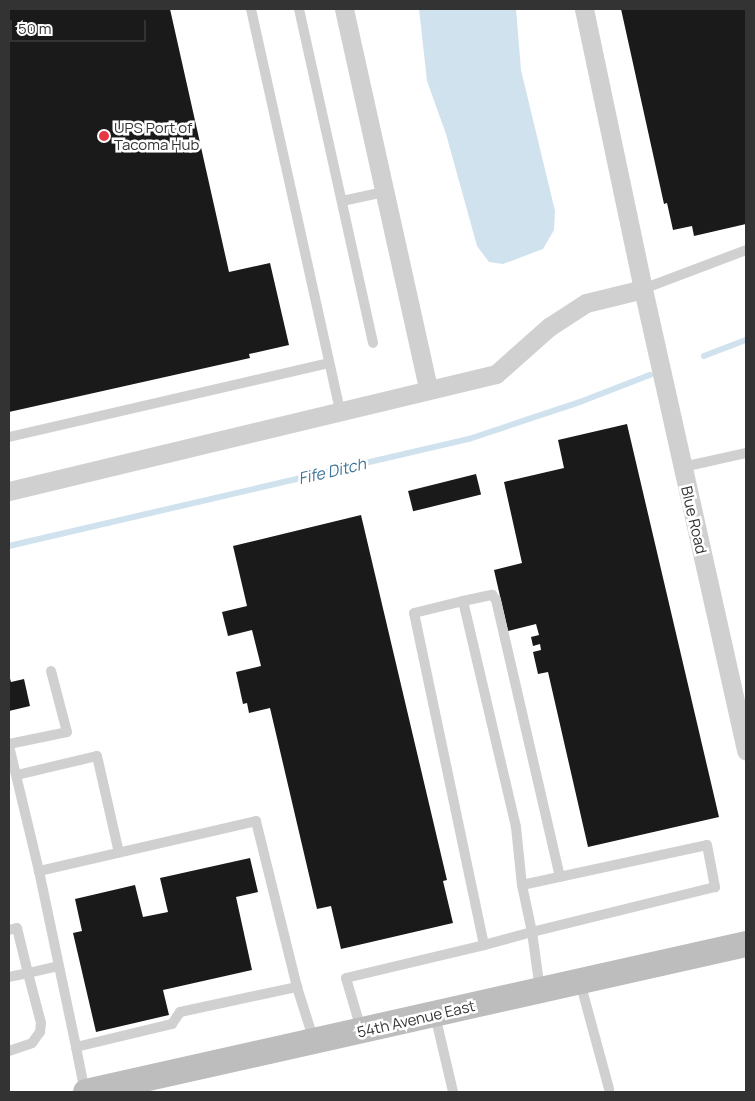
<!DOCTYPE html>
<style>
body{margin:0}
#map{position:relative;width:755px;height:1101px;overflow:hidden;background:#fff;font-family:Manrope,sans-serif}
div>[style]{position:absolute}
.water>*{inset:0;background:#cfe2ee}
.stream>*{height:5.5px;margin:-2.75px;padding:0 2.75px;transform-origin:2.75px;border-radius:2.75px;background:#cfe2ee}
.building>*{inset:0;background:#1a1a1a;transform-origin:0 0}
.service>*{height:10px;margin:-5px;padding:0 5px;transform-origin:5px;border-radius:5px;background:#d0d0d0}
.minor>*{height:19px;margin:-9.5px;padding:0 9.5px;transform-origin:9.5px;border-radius:9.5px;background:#d0d0d0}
.secondary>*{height:26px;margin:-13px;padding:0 13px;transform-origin:13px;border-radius:13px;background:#bdbdbd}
.dots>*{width:14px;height:14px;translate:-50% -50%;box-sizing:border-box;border:2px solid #fff;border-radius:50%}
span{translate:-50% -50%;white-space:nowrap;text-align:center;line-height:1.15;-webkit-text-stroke:5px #fff;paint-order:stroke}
.poi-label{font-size:15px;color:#333}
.left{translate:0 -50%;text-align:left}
.street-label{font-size:15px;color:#333}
.water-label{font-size:16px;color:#3f7597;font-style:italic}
.frame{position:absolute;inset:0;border:10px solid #333;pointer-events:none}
.scale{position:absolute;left:10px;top:20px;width:136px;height:22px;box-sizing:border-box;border:2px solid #333;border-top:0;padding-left:6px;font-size:15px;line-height:18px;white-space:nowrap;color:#333;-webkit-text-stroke:4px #fff;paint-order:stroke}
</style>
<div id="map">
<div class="water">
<i style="clip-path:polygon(419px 9px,516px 9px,521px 70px,555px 211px,554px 230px,543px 249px,503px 264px,489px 262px,477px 246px,446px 134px,427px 81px)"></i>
</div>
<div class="stream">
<i style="left:704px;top:356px;width:45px;rotate:-20.9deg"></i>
<i style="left:9px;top:546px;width:472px;rotate:-13.1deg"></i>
<i style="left:469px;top:439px;width:117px;rotate:-18.4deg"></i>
<i style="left:580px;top:402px;width:75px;rotate:-21.1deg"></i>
</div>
<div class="building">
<i style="clip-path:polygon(9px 9px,170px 9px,229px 272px,270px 263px,289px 345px,249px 354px,250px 358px,9px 412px)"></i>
<i style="clip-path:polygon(621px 9px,746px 9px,746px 224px,694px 236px,692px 226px,673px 230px,667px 203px,664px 204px)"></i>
<i style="clip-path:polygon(627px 424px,719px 817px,588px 847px,548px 672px,538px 674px,533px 652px,541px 650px,540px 644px,533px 646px,531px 637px,539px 635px,536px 624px,508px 631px,494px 570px,522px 563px,504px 482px,564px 468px,558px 440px)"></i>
<i style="left:476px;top:474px;width:21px;height:70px;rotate:76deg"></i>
<i style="clip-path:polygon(361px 515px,447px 880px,443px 881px,453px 923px,341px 949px,331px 906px,317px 909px,270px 708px,249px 713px,247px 703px,243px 704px,236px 672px,261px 666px,252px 630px,228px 636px,222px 612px,247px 606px,233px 546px)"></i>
<i style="clip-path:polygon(9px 675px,11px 682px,24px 679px,30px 706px,9px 711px)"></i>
<i style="clip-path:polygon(250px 858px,258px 892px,236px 897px,252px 970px,163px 990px,169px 1015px,96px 1032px,73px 933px,82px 931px,75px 899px,135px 885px,143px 917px,168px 912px,160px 878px)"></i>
</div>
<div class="service">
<i style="left:251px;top:9px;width:413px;rotate:77.5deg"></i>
<i style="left:299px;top:9px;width:342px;rotate:77.5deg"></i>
<i style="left:342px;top:201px;width:43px;rotate:-12.1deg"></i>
<i style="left:643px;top:289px;width:110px;rotate:-20.7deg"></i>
<i style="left:9px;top:437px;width:328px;rotate:-13deg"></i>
<i style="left:683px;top:467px;width:65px;rotate:-12.5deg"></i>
<i style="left:463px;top:601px;width:30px;rotate:-12deg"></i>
<i style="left:492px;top:595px;width:6px;rotate:51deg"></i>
<i style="left:496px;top:600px;width:284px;rotate:77deg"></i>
<i style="left:9px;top:744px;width:59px;rotate:-11.7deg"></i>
<i style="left:67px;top:732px;width:63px;rotate:-104.7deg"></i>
<i style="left:9px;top:746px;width:129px;rotate:76.5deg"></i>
<i style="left:17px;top:775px;width:82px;rotate:-13.4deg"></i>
<i style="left:97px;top:756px;width:99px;rotate:77.2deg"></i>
<i style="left:522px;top:885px;width:48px;rotate:78deg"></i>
<i style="left:532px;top:932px;width:50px;rotate:164.8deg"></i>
<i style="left:484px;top:945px;width:339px;rotate:-101.9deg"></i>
<i style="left:414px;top:613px;width:50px;rotate:-13.8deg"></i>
<i style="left:463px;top:601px;width:232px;rotate:76.8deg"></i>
<i style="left:516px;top:827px;width:58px;rotate:84.1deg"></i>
<i style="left:522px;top:885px;width:189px;rotate:-12.2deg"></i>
<i style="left:707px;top:845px;width:43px;rotate:79.2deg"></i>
<i style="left:715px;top:887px;width:188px;rotate:166.2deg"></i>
<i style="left:532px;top:932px;width:59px;rotate:82.1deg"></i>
<i style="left:9px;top:930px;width:8px;rotate:-14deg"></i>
<i style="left:17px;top:928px;width:46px;rotate:76.3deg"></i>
<i style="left:28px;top:973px;width:19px;rotate:168deg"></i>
<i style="left:580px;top:982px;width:111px;rotate:74.8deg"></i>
<i style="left:297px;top:987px;width:171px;rotate:-103.9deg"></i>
<i style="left:256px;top:821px;width:223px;rotate:167deg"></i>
<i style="left:39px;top:871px;width:180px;rotate:78.1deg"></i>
<i style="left:76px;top:1047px;width:99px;rotate:-13.5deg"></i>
<i style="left:172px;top:1024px;width:14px;rotate:-56deg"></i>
<i style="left:180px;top:1012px;width:120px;rotate:-12.1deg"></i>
<i style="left:297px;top:987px;width:57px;rotate:72.5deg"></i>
<i style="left:435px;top:1015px;width:79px;rotate:76.8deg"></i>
<i style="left:361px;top:1029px;width:53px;rotate:-106.4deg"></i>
<i style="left:346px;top:978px;width:142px;rotate:-13.4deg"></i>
<i style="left:76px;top:1047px;width:46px;rotate:78.7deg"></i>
<i style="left:9px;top:1051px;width:24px;rotate:-19deg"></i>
<i style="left:32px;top:1043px;width:14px;rotate:-54deg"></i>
<i style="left:40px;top:1032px;width:9px;rotate:-84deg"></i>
<i style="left:41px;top:1023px;width:52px;rotate:-104.6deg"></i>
<i style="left:28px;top:973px;width:31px;rotate:-13deg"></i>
</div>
<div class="minor">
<i style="left:344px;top:9px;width:389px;rotate:77.5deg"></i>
<i style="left:584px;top:9px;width:286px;rotate:78.1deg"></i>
<i style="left:643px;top:289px;width:473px;rotate:77.4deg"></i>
<i style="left:9px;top:491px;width:501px;rotate:-13.51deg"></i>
<i style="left:496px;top:374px;width:71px;rotate:-41.6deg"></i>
<i style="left:549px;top:327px;width:44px;rotate:-33deg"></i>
<i style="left:586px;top:303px;width:59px;rotate:-13.8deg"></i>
</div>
<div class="secondary">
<i style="left:86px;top:1092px;width:676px;rotate:-12.64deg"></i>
</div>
<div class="dots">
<i style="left:104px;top:136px;background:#e63946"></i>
</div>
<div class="poi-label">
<span class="left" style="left:114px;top:136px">UPS Port of<br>Tacoma Hub</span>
</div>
<div class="street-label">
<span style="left:694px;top:520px;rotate:77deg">Blue Road</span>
<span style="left:416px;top:1019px;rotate:-13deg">54th Avenue East</span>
</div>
<div class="water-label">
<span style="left:332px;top:471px;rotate:-13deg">Fife Ditch</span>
</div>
<div class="frame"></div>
<div class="scale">50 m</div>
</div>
